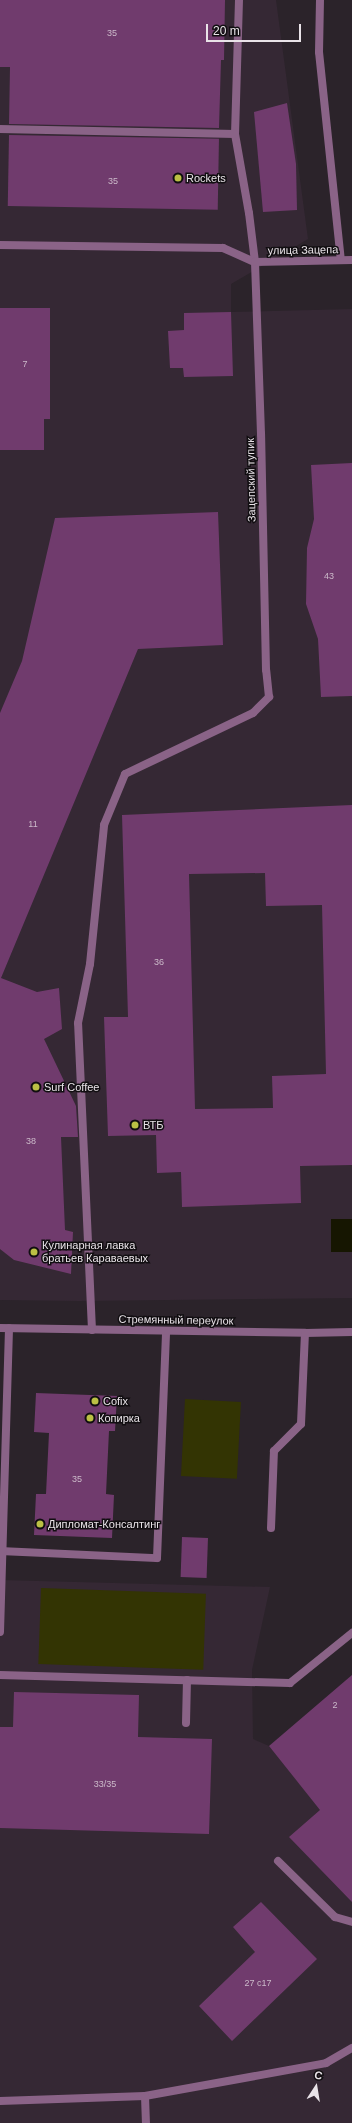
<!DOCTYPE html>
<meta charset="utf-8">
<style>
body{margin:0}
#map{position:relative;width:352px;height:2123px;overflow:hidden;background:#2b232a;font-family:Helvetica,sans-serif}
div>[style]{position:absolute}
.built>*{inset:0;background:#352834}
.green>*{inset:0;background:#333403;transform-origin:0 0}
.water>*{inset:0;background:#161601;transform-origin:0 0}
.building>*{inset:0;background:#703b6d;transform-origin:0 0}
.lane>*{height:8px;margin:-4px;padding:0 4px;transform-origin:4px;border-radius:4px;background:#8a6387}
.street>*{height:8px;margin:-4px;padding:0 4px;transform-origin:4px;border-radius:4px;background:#8a6387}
.dots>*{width:11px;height:11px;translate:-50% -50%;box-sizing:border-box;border:2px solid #110e11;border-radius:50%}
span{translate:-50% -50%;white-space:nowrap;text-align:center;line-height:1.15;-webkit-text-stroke:3px #110e11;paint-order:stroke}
.number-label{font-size:9px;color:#cbb9c9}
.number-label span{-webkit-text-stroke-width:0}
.poi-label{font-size:11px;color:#e9e3e8}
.left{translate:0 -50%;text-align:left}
.street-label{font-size:11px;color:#e9e3e8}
.north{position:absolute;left:296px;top:2067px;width:40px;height:40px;-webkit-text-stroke:3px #110e11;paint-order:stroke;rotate:12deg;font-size:11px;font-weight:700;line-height:16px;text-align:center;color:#e9e3e8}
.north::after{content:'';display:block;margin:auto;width:14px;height:18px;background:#e9e3e8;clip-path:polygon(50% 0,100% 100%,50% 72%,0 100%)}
.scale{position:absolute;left:206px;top:24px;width:95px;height:18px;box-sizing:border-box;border:2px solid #e9e3e8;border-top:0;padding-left:5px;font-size:12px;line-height:14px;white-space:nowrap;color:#e9e3e8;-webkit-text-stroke:3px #110e11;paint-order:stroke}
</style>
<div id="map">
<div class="built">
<i style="clip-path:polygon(0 0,276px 0,308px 239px,231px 284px,231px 312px,352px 309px,352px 1298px,79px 1301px,0 1300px)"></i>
<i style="clip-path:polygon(0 1580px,270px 1587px,252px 1670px,253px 1739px,269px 1746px,298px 1782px,352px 1734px,352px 2123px,0 2123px)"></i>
</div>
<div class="green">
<i style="left:185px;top:1399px;width:56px;height:77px;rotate:3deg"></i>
<i style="left:41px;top:1588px;width:165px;height:76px;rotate:2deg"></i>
</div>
<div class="water">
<i style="left:352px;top:1219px;width:33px;height:21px;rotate:90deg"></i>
</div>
<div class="building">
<i style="clip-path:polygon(0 0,225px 0,224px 60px,221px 60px,219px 128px,9px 124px,10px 67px,0 67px)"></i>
<i style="clip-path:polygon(287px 103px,296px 164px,297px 210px,263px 212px,254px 112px)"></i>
<i style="left:9px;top:135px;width:210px;height:71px;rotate:1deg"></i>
<i style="clip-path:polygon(0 308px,50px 308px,50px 419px,44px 419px,44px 450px,0 450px)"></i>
<i style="clip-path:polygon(231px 312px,233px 376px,184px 377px,183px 368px,170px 368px,168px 331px,184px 330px,184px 313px)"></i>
<i style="clip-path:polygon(352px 463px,352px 696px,321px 697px,318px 639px,306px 604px,307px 548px,314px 519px,311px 465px)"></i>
<i style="clip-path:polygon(218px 512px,223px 645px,138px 649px,1px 978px,37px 992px,59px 988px,62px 1029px,44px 1039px,76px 1106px,78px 1137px,61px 1137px,65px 1230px,73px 1232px,71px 1274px,14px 1260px,0 1249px,0 713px,22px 661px,55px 518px)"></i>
<i style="clip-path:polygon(evenodd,352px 805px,352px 1165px,300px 1166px,301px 1203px,182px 1207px,181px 1172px,157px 1173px,156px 1135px,108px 1136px,104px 1017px,128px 1017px,122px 815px,352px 805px,265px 873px,266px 906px,322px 905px,326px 1074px,272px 1076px,273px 1108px,195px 1109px,189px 874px,265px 873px)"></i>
<i style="clip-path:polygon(36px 1393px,117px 1396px,115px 1431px,109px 1431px,106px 1494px,114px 1495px,112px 1538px,34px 1535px,36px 1494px,46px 1494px,49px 1433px,34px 1432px)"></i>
<i style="left:182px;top:1537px;width:26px;height:40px;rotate:2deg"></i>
<i style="clip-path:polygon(352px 1675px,352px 1902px,289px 1837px,320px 1810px,269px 1746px)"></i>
<i style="clip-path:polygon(14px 1692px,139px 1695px,138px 1737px,212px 1739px,209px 1834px,0 1828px,0 1727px,13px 1727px)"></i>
<i style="clip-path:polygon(261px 1902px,317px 1959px,232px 2041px,199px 2006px,255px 1952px,233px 1927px)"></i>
</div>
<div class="lane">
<i style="left:239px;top:0;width:134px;rotate:91.7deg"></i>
<i style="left:235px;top:134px;width:80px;rotate:80deg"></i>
<i style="left:249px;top:213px;width:49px;rotate:83deg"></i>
<i style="left:320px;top:0;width:52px;rotate:91.1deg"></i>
<i style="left:319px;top:52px;width:209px;rotate:84deg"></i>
<i style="left:0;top:129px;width:235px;rotate:1.2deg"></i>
<i style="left:0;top:245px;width:223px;rotate:0.8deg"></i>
<i style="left:223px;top:248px;width:35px;rotate:24deg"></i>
<i style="left:92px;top:1330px;width:307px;rotate:-92.6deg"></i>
<i style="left:78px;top:1023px;width:60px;rotate:-78.5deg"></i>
<i style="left:90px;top:964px;width:140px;rotate:-84.2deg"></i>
<i style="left:104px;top:825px;width:55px;rotate:-67.6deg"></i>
<i style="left:125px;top:774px;width:142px;rotate:-25.5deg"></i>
<i style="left:253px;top:713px;width:23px;rotate:-45deg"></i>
<i style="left:269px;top:697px;width:27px;rotate:-96deg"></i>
<i style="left:266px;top:670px;width:236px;rotate:-91.2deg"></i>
<i style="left:271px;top:1528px;width:77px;rotate:-87.8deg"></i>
<i style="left:274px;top:1451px;width:38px;rotate:-45deg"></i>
<i style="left:301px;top:1424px;width:91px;rotate:-87.5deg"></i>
<i style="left:0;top:1551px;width:157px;rotate:2.6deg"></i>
<i style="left:157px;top:1558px;width:227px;rotate:-87.7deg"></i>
<i style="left:0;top:1632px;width:304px;rotate:-88.3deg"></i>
<i style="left:0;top:1675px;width:290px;rotate:1.6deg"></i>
<i style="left:290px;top:1683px;width:80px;rotate:-38.9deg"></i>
<i style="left:186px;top:1723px;width:43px;rotate:-88.7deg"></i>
<i style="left:278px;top:1861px;width:80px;rotate:44.5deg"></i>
<i style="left:335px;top:1917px;width:18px;rotate:16deg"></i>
<i style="left:145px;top:2096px;width:184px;rotate:-10.3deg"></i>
<i style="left:326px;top:2063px;width:30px;rotate:-30deg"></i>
<i style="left:0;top:2101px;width:145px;rotate:-2deg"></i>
<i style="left:145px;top:2096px;width:27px;rotate:88deg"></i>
</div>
<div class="street">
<i style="left:261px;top:434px;width:172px;rotate:-92deg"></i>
<i style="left:255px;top:262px;width:97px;rotate:-1.2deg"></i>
<i style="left:0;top:1328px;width:305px;rotate:0.9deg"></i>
<i style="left:305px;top:1333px;width:47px;rotate:-1.2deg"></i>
</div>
<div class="dots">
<i style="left:178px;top:178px;background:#bbc044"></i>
<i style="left:36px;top:1087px;background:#bbc044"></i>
<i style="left:135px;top:1125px;background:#bbc044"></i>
<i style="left:34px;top:1252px;background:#bbc044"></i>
<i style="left:95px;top:1401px;background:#bbc044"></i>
<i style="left:90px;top:1418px;background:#bbc044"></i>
<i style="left:40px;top:1524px;background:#bbc044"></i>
</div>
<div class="number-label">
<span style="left:112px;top:33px">35</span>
<span style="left:113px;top:181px">35</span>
<span style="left:25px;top:364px">7</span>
<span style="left:329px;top:576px">43</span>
<span style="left:33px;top:824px">11</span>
<span style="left:159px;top:962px">36</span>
<span style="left:31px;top:1141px">38</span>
<span style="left:77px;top:1479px">35</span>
<span style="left:335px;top:1705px">2</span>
<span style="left:105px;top:1784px">33/35</span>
<span style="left:258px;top:1983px">27 с17</span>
</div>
<div class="poi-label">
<span class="left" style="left:186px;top:178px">Rockets</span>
<span class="left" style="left:44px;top:1087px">Surf Coffee</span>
<span class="left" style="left:143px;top:1125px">ВТБ</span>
<span class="left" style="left:42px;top:1252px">Кулинарная лавка<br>братьев Караваевых</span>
<span class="left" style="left:103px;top:1401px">Cofix</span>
<span class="left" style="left:98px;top:1418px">Копирка</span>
<span class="left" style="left:48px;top:1524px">Дипломат-Консалтинг</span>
</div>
<div class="street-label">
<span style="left:303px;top:250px;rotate:-1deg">улица Зацепа</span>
<span style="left:251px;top:480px;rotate:-91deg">Зацепский тупик</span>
<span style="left:176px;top:1320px;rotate:1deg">Стремянный переулок</span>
</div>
<div class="north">С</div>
<div class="scale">20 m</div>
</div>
